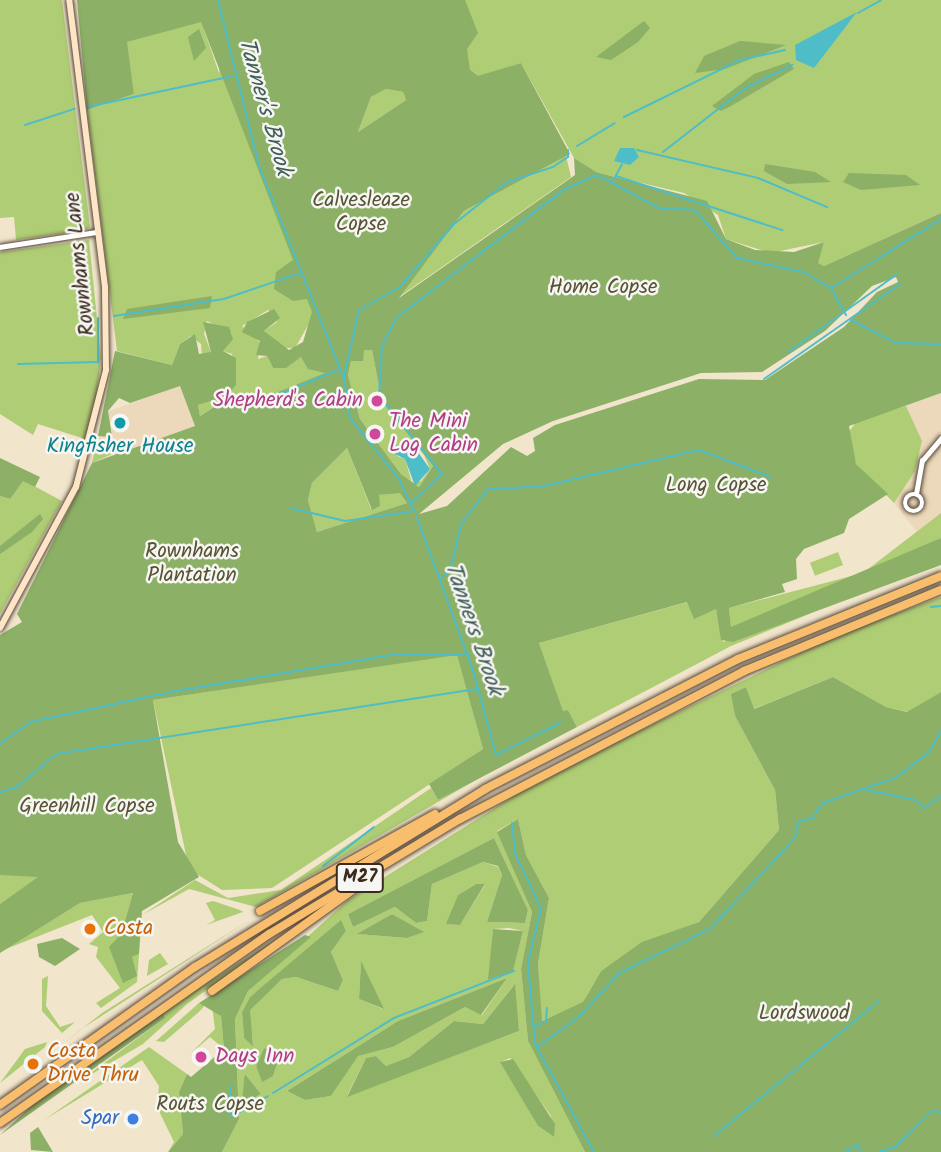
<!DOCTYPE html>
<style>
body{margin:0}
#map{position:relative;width:941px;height:1152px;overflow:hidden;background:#f1e5cc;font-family:Kalam,sans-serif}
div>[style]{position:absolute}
.built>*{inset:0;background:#ecd8ba}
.green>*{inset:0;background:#afcd75;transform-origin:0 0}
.forest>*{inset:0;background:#8bb066}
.water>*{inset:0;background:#4fbdc7}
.stream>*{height:2px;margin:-1px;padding:0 1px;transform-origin:1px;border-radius:1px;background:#4fbdc7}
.roads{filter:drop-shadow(0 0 2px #564638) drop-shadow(0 0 2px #564638)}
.street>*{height:4.5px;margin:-2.25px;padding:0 2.25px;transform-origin:2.25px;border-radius:2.25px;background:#fff}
.street>.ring{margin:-2.25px;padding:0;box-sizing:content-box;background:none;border:4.5px solid #fff;border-radius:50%}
.secondary>*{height:6px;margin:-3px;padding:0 3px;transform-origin:3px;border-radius:3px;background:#fde5c5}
.highway>*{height:8px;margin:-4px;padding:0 4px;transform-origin:4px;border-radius:4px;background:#f9be6d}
.dots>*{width:19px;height:19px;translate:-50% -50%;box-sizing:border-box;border:4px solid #f6f6f2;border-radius:50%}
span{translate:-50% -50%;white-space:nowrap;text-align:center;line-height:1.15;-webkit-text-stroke:5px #f6f6f2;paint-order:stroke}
.shield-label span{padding:2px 5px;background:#f6f6f2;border:2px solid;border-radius:5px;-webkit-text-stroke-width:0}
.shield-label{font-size:19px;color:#3b2a1e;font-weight:700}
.park-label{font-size:21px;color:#585334}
.street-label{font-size:21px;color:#3b2a1e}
.hotel-label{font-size:21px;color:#b23c85}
.right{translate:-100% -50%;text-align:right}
.left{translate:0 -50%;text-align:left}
.culture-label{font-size:21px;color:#0d838f}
.food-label{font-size:21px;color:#c56008}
.shop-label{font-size:21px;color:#366cbe}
.water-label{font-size:23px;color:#425d59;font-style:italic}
</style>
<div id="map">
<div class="built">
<i style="clip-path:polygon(181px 385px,195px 426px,92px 463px,104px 413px)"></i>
<i style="clip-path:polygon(941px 393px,941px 513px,917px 532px,894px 503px,915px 471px,922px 442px,906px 406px)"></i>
</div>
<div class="green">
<i style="clip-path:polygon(0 0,62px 0,90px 227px,85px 230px,16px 240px,14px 217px,0 218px)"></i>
<i style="clip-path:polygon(229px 0,319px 286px,311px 320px,295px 348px,279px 348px,264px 331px,277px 322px,268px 310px,242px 326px,260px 342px,258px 359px,267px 356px,273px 368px,285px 368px,301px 357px,326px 373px,253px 402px,219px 403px,200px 416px,198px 405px,223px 396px,236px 379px,232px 354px,223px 351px,232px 334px,207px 321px,204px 334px,211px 352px,202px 358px,201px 344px,191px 336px,180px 344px,172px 365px,117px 351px,87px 110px,134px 94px,126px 42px,201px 21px,219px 73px)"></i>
<i style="clip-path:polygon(453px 0,941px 0,941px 213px,824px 266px,817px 263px,824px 242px,770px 253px,726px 239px,718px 215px,684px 193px,595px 172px,574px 158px,521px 63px,470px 80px)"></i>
<i style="clip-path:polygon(386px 89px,403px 92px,406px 100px,358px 132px,371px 97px)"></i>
<i style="clip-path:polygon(566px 156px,571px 177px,399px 297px,464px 211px)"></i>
<i style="clip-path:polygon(89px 240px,101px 358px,95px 408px,85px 439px,38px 424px,33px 435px,0 414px,0 252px)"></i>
<i style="clip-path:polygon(evenodd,364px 350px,372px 350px,382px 402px,433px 466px,419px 487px,401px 474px,360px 419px,348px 375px,351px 361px,364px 350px,400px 445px,404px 452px,418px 447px,424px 455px,430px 469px,421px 481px,412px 483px,405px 459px,397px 456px,400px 445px)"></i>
<i style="clip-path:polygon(906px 406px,922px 441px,915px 471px,894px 503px,856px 464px,847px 434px,857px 421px)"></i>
<i style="clip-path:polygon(97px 441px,125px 442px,125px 448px,92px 463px)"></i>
<i style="clip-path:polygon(347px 448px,371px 509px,379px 495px,400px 492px,407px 503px,317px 532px,308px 500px,312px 483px)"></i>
<i style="clip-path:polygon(23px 480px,62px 501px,0 614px,0 496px,10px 499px)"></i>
<i style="clip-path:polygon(941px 513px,941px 538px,920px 549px,731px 628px,729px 608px,863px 573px)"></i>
<i style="left:838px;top:552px;width:14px;height:30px;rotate:69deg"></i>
<i style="clip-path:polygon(evenodd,941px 597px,941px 692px,908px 712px,886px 707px,833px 677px,753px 709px,746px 687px,732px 694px,735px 716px,775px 790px,779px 830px,699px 922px,642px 943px,601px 971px,584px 1000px,604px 977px,696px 927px,717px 910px,767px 849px,802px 798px,875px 764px,941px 704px,941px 753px,905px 778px,919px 788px,941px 784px,941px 802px,913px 791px,831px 804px,804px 828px,723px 930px,610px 986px,583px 1032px,585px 1064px,550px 1081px,530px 1037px,582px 1004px,541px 1021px,538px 964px,549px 898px,526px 855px,518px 819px,497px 831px,532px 912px,521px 969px,528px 1041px,585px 1152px,222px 1152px,239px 1119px,235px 1019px,248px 991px,348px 900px,517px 794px,629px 736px,833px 637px,941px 597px,494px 838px,528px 910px,525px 923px,487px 922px,502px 875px,498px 867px,483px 862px,432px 884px,427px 921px,416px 923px,395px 907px,353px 927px,348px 914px,494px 838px,941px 597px,476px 884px,485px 885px,460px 925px,447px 924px,458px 895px,476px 884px,941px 597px,392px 914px,423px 932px,407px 938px,358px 934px,392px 914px,941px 597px,341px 921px,346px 931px,331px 952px,343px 980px,338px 991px,296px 977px,282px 979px,249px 1010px,253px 1044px,244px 1038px,242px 1012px,250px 997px,341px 921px,941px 597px,509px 928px,523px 931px,513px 970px,489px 980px,493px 929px,509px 928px,941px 597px,361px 962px,383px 1009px,359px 999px,361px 962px,941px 597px,507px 978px,482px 1015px,465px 1007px,393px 1047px,357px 1056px,331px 1096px,305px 1100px,287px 1091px,398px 1021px,507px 978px,941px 597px,514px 985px,519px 1031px,347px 1096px,366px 1058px,376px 1056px,386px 1066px,409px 1057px,454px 1021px,483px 1024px,514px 985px,941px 597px,264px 1048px,281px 1054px,273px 1076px,262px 1081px,256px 1066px,264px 1048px,941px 597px,510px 1058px,551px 1116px,554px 1137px,538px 1126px,501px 1062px,510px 1058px,941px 597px,245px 1074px,261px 1094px,243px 1105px,244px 1078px,245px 1074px)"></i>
<i style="clip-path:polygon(688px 602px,716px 609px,723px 642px,814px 612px,731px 646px,577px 727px,568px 710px,563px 712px,539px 643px)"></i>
<i style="clip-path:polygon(457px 654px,483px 749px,272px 888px,222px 890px,189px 869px,153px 700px)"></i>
<i style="clip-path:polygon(502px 765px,256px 907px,189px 889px,142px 915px,195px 880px,228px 898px,281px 890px,431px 788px,438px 800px)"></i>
<i style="clip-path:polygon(34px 873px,39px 877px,0 904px,0 875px)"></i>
<i style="clip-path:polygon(133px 893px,121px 934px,132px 957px,139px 954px,137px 982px,101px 1008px,96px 1003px,120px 988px,96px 957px,98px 947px,89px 944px,103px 932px,92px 915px,6px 949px,80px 903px)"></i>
<i style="clip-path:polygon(213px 901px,240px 910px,243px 912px,206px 925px,215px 920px,206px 903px)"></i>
<i style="clip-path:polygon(251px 919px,80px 1030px,59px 1047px,102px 1013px)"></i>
<i style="clip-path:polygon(292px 929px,187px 1004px,143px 1044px,80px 1081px,165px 1018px,163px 1011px)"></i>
<i style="clip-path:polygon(160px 953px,168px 964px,147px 976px,149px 960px)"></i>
<i style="clip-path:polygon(48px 976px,46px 1006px,60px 1027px,75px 1022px,62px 1033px,42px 1011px,42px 979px)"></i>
<i style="clip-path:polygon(199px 1003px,205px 1005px,200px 1011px,164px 1042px,156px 1041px)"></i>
<i style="clip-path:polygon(212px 1006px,221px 1016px,224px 1049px,210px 1037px,190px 1054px,215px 1029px)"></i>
<i style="clip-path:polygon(47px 1042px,45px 1047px,0 1083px,25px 1049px)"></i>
<i style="clip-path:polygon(149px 1047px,187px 1074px,179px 1092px,183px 1134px,168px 1152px,174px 1142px,157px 1107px,159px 1086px,142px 1060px,44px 1120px)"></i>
</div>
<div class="forest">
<i style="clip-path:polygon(evenodd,77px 0,465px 0,478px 33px,467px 49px,470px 70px,478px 76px,521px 63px,570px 154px,464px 211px,399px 298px,575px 175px,574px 158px,596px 172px,707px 201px,726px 239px,755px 250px,794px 252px,824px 242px,818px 263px,824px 266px,941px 213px,941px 393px,849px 426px,856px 464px,888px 494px,849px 519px,844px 533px,804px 549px,796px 559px,797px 579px,782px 584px,785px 592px,729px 608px,731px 627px,941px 538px,941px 565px,733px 642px,721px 640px,716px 609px,694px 619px,687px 602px,539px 643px,563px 711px,568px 710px,577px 727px,438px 800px,429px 784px,483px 749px,457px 655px,153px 700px,178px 842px,199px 877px,142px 911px,139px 954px,132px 957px,137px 976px,123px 983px,109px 947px,121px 934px,133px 893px,80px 903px,0 953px,0 904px,38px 877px,0 875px,0 635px,22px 622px,17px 614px,92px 463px,195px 426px,180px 386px,130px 403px,119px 398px,108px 411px,112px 437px,98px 436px,115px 351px,172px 365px,180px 344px,195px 334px,199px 354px,211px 352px,203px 322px,229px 327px,233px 339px,223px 351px,236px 358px,236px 385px,227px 396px,198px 405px,200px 416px,223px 401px,253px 402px,325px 373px,308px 369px,301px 357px,286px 368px,273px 368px,267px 356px,256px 355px,260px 341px,242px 332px,247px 322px,274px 309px,280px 318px,264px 331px,289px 350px,303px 342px,312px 312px,307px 299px,293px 301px,274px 289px,276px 272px,293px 260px,201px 22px,127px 42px,134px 94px,87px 110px,77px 0,386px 89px,403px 92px,406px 100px,358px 132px,371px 97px,386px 89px,77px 0,896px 277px,898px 282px,877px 292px,844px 327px,765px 380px,699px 379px,555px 425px,533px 438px,535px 451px,527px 456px,511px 447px,447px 506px,419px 514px,503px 444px,553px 421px,701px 373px,762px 372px,825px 331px,872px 286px,896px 277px,77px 0,364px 350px,372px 350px,382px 402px,433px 466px,419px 487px,401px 474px,360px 419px,348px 375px,351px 361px,363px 361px,364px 350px,77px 0,347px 448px,372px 510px,380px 506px,379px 495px,400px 493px,407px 503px,317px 532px,308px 500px,312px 483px,347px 448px)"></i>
<i style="clip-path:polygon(644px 21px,650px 28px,638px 42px,611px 60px,596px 57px)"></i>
<i style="clip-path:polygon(199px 29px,206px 48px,194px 61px,188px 37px)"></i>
<i style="clip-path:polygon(740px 41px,786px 45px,725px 69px,695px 73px,704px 56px)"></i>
<i style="clip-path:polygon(789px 62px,794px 69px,731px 106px,721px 111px,712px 106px,754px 74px)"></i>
<i style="clip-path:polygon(765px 164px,815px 172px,831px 182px,787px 184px,764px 171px)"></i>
<i style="clip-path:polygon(849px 173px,906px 175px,920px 185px,861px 190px,843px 182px)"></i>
<i style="clip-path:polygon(212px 296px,210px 308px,123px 319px,127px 309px)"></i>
<i style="clip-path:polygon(0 458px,40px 477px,35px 487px,23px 481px,10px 499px,0 496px)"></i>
<i style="clip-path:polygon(40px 514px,43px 519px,32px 532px,0 554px,0 546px)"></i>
<i style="clip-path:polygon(833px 677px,886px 707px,907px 712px,941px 692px,941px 1152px,585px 1152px,528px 1041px,521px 969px,532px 912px,497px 832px,518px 819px,526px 855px,549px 898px,538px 964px,542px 1021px,583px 1002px,601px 971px,642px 942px,699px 922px,779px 830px,775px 790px,735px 716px,731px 694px,746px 687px,754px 709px)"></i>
<i style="clip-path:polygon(494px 838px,528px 910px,525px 923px,487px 922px,502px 875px,498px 866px,483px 862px,432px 884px,427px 921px,416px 923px,395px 907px,353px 927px,348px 914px)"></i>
<i style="clip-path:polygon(476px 884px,485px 884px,460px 925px,446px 924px,458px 895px)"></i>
<i style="clip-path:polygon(392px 914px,424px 932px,407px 938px,357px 934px)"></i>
<i style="clip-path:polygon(341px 920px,346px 931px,331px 952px,343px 980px,338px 991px,296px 977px,282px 979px,250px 1010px,253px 1046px,244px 1038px,242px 1012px,250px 997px)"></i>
<i style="clip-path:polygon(493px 929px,523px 931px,513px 971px,488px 980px)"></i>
<i style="clip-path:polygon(305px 935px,311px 937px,248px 991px,235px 1019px,239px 1119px,222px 1152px,168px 1152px,183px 1134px,179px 1092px,187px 1074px,191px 1077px,224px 1049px,221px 1016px,199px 1003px)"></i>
<i style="clip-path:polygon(62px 938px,80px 949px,55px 966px,39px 957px,37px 944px)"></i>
<i style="clip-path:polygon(361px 961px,384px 1009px,359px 999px)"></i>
<i style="clip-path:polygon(507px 978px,481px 1015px,465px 1007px,393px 1047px,358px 1056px,331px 1096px,305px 1100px,287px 1091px,398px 1021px)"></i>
<i style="clip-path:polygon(515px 984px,519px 1031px,347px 1097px,366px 1058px,376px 1056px,386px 1066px,409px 1057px,454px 1021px,483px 1024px)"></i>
<i style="clip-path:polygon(163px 1011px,165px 1018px,0 1135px,41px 1097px)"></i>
<i style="clip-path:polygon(264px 1048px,281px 1053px,273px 1076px,262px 1082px,256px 1066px)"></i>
<i style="clip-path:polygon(513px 1059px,555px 1124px,554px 1137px,538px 1126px,500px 1062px)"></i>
<i style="clip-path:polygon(245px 1074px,261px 1094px,242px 1105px,244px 1078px)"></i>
<i style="clip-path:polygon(38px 1127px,53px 1152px,31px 1150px,30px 1133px)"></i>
</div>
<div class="water">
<i style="clip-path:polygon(857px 12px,814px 68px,796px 60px,795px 45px)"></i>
<i style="clip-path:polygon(620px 148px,634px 148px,639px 157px,630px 165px,614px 161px)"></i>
<i style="clip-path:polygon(410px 441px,430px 469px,415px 486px,405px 459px,395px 454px,395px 445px,405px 451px)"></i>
</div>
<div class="stream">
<i style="left:218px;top:0;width:171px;rotate:76.1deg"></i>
<i style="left:259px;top:166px;width:228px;rotate:68.2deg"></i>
<i style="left:344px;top:378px;width:40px;rotate:81.5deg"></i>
<i style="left:350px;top:418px;width:78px;rotate:51.2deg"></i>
<i style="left:399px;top:479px;width:35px;rotate:65deg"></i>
<i style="left:414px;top:511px;width:70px;rotate:171.8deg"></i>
<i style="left:345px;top:521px;width:56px;rotate:-166.5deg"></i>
<i style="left:858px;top:13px;width:26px;rotate:-29deg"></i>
<i style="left:87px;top:107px;width:149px;rotate:-12deg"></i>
<i style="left:624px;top:117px;width:129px;rotate:-26.2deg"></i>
<i style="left:740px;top:60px;width:46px;rotate:-12.5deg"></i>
<i style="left:25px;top:125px;width:52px;rotate:-18.1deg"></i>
<i style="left:577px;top:146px;width:44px;rotate:-31.2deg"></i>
<i style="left:637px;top:150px;width:124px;rotate:13deg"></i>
<i style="left:758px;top:178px;width:75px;rotate:22.8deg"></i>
<i style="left:663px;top:152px;width:103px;rotate:-37.9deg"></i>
<i style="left:744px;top:89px;width:54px;rotate:-26.6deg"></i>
<i style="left:616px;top:176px;width:175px;rotate:18deg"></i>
<i style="left:613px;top:181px;width:19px;rotate:-62deg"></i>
<i style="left:833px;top:287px;width:128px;rotate:-32.2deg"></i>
<i style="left:114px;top:316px;width:111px;rotate:-8.8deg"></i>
<i style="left:224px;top:299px;width:80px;rotate:-18.9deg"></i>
<i style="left:851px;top:320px;width:51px;rotate:27.1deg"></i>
<i style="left:896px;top:343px;width:45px;rotate:1.3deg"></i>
<i style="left:788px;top:352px;width:133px;rotate:-35.5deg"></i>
<i style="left:18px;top:364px;width:80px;rotate:-1.4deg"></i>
<i style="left:98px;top:362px;width:44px;rotate:-90deg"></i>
<i style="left:344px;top:377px;width:69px;rotate:-77.4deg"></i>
<i style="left:359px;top:310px;width:47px;rotate:-29.3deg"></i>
<i style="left:400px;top:287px;width:83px;rotate:-49.4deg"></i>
<i style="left:454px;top:224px;width:68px;rotate:-38.4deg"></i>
<i style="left:507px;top:182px;width:48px;rotate:-18.1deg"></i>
<i style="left:553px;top:167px;width:18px;rotate:-34deg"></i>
<i style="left:568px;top:157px;width:7px;rotate:-90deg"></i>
<i style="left:764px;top:379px;width:167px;rotate:-35deg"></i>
<i style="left:265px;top:400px;width:79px;rotate:-22.3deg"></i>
<i style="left:411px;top:503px;width:42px;rotate:-43.1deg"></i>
<i style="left:442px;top:474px;width:100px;rotate:-128.9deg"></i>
<i style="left:379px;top:396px;width:50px;rotate:-86.6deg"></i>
<i style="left:382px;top:346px;width:31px;rotate:-63deg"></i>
<i style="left:396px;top:318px;width:213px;rotate:-37.4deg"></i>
<i style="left:565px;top:189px;width:35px;rotate:-24deg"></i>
<i style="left:597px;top:175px;width:70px;rotate:28deg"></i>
<i style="left:659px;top:208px;width:36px;rotate:3deg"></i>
<i style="left:695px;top:210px;width:64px;rotate:48.8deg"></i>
<i style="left:737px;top:258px;width:68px;rotate:11.8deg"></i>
<i style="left:804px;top:272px;width:31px;rotate:31deg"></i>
<i style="left:831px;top:288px;width:31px;rotate:61deg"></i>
<i style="left:416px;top:515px;width:162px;rotate:69.8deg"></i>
<i style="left:472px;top:667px;width:91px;rotate:74.7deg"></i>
<i style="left:496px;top:755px;width:72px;rotate:-26.6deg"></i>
<i style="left:441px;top:577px;width:10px;rotate:-29deg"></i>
<i style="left:450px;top:572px;width:49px;rotate:-77.1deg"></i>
<i style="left:461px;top:524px;width:44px;rotate:-52.4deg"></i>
<i style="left:488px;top:489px;width:56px;rotate:-3.1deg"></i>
<i style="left:544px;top:486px;width:159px;rotate:-13.1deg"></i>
<i style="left:699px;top:450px;width:77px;rotate:20.6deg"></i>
<i style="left:931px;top:607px;width:10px;rotate:-6deg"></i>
<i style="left:0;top:744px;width:37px;rotate:-36deg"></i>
<i style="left:30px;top:722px;width:149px;rotate:-12deg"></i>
<i style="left:176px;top:691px;width:224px;rotate:-9.5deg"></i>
<i style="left:397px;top:654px;width:71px;rotate:0.8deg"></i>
<i style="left:867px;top:790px;width:50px;rotate:11.5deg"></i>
<i style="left:916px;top:800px;width:11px;rotate:45deg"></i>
<i style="left:924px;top:808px;width:21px;rotate:-35deg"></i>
<i style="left:0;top:792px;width:18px;rotate:-16deg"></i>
<i style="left:17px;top:787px;width:51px;rotate:-40.2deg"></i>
<i style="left:56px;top:754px;width:427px;rotate:-8.8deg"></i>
<i style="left:512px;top:823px;width:31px;rotate:84deg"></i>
<i style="left:515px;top:854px;width:60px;rotate:64.3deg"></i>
<i style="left:541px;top:908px;width:57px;rotate:103.3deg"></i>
<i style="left:528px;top:963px;width:81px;rotate:85.1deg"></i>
<i style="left:535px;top:1044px;width:123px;rotate:61.4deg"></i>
<i style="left:323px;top:866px;width:64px;rotate:-37.4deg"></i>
<i style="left:534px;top:1027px;width:13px;rotate:-27deg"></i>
<i style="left:546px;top:1021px;width:13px;rotate:-86deg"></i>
<i style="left:537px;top:1047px;width:53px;rotate:-35.8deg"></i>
<i style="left:580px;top:1016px;width:58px;rotate:-47.8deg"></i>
<i style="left:619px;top:973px;width:101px;rotate:-25.8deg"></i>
<i style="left:710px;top:929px;width:125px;rotate:-47deg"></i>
<i style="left:795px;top:838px;width:16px;rotate:-79deg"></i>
<i style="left:798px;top:822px;width:15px;rotate:-16deg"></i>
<i style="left:812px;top:818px;width:19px;rotate:-54deg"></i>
<i style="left:823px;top:803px;width:78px;rotate:-19.4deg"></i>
<i style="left:897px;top:777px;width:41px;rotate:-38deg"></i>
<i style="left:929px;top:752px;width:24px;rotate:-60deg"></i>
<i style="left:231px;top:1086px;width:25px;rotate:97deg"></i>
<i style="left:228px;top:1111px;width:7px;rotate:45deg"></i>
<i style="left:233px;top:1116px;width:40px;rotate:-29.7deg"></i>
<i style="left:273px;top:1093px;width:142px;rotate:-31.8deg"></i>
<i style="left:394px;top:1018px;width:129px;rotate:-21.4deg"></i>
<i style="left:714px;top:1136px;width:213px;rotate:-39.3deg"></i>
<i style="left:844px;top:1152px;width:16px;rotate:-27deg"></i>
<i style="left:858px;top:1145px;width:8px;rotate:67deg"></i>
<i style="left:878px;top:1152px;width:18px;rotate:-16deg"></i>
<i style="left:895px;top:1147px;width:52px;rotate:-44.2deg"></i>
<i style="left:932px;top:1111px;width:9px;rotate:6deg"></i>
</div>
<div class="roads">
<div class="street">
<i style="left:0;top:247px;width:98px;rotate:-8.8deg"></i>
<i style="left:916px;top:494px;width:34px;rotate:-80deg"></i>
<i style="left:922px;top:461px;width:30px;rotate:-50deg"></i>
<i class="ring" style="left:905px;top:494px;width:13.5px;height:13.5px"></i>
</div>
<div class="secondary">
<i style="left:0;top:628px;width:160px;rotate:-61.7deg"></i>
<i style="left:76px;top:487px;width:121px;rotate:-75.6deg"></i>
<i style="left:106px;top:370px;width:83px;rotate:-90.7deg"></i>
<i style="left:105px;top:287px;width:289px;rotate:-97.1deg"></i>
</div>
<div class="highway">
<i style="left:260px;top:911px;width:200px;rotate:-29deg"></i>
<i style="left:212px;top:991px;width:201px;rotate:-35.7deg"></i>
<i style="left:0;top:1105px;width:239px;rotate:-35.3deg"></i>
<i style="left:195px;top:967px;width:340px;rotate:-31.5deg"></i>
<i style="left:485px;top:789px;width:284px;rotate:-27.2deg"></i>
<i style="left:738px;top:659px;width:219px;rotate:-22.2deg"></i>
<i style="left:0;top:1123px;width:329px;rotate:-35.1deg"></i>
<i style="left:269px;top:934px;width:223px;rotate:-31.1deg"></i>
<i style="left:460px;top:819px;width:320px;rotate:-27.5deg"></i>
<i style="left:744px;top:671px;width:213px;rotate:-22.4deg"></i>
</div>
</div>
<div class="dots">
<i style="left:377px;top:401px;background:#d1479c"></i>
<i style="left:120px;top:423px;background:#0f9aa8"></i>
<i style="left:375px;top:434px;background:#d1479c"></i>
<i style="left:90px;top:929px;background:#e8710a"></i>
<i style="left:201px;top:1057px;background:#d1479c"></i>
<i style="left:33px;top:1064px;background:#e8710a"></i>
<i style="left:133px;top:1119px;background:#3f7fe0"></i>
</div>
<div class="shield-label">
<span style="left:360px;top:878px">M27</span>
</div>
<div class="park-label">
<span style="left:361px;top:213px">Calvesleaze<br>Copse</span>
<span style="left:603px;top:288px">Home Copse</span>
<span style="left:716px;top:486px">Long Copse</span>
<span style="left:192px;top:564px">Rownhams<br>Plantation</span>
<span style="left:87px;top:807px">Greenhill Copse</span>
<span style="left:804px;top:1014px">Lordswood</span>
<span style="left:210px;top:1105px">Routs Copse</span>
</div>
<div class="street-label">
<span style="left:81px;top:264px;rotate:-96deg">Rownhams Lane</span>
</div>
<div class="hotel-label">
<span class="right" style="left:363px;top:401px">Shepherd's Cabin</span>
<span class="left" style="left:389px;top:434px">The Mini<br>Log Cabin</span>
<span class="left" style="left:215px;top:1057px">Days Inn</span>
</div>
<div class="culture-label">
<span style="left:120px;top:447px">Kingfisher House</span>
</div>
<div class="food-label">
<span class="left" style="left:104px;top:929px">Costa</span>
<span class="left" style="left:47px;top:1064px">Costa<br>Drive Thru</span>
</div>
<div class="shop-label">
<span class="right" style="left:119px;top:1119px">Spar</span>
</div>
<div class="water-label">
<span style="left:264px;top:107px;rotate:74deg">Tanner's Brook</span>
<span style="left:473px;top:629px;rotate:71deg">Tanners Brook</span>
</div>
</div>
